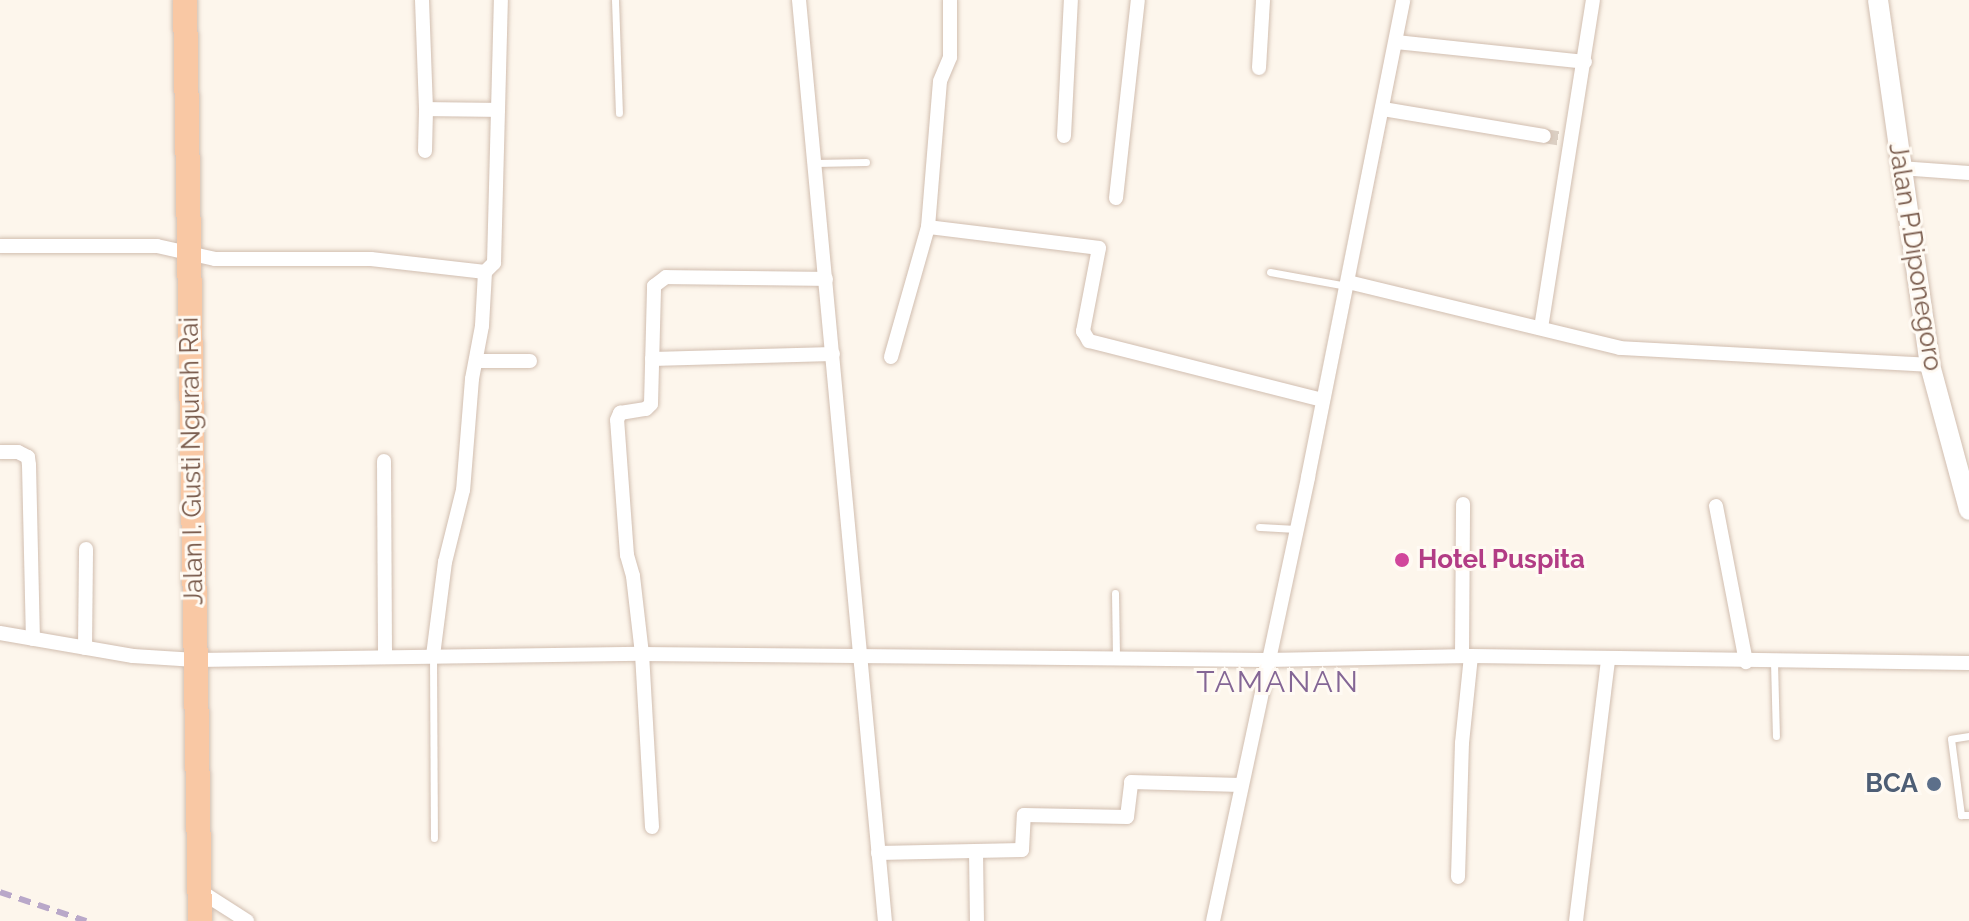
<!DOCTYPE html>
<style>
body{margin:0}
#map{position:relative;width:1969px;height:921px;overflow:hidden;background:#fdf6ec;font-family:Raleway,sans-serif}
div>[style]{position:absolute}
.minor-tunnel>*{height:14px;margin-top:-7px;transform-origin:0;background:repeating-linear-gradient(90deg,#dcd0c4 0 14px,transparent 0 21px)}
.roads{filter:drop-shadow(0 0 2px #d1beb0) drop-shadow(0 0 2px #d1beb0)}
.service>*{height:7px;margin:-3.5px;padding:0 3.5px;transform-origin:3.5px;border-radius:3.5px;background:#fff}
.minor>*{height:14px;margin:-7px;padding:0 7px;transform-origin:7px;border-radius:7px;background:#fff}
.secondary>*{height:20px;margin:-10px;padding:0 10px;transform-origin:10px;border-radius:10px;background:#fff}
.trunk>*{height:24px;margin:-12px;padding:0 12px;transform-origin:12px;border-radius:12px;background:#f9c8a4}
.rail>*{height:6px;margin-top:-3px;transform-origin:0;background:repeating-linear-gradient(90deg,#b9a8c9 0 12px,transparent 0 20px)}
.dots>*{width:22px;height:22px;translate:-50% -50%;box-sizing:border-box;border:4px solid #fffaf3;border-radius:50%}
span{translate:-50% -50%;white-space:nowrap;text-align:center;line-height:1.15;-webkit-text-stroke:6px #fffaf3;paint-order:stroke}
.street-label{font-size:26px;color:#7a5c4d}
.hotel-label{font-size:26px;color:#b23c85;font-weight:700}
.left{translate:0 -50%;text-align:left}
.service-label{font-size:26px;color:#4e5e75;font-weight:700}
.right{translate:-100% -50%;text-align:right}
.quarter-label{font-size:30px;color:#846695;letter-spacing:2px}
</style>
<div id="map">
<div class="minor-tunnel">
<i style="left:1544px;top:136px;width:19px;rotate:9deg"></i>
</div>
<div class="roads">
<div class="service">
<i style="left:615px;top:0;width:113px;rotate:88deg"></i>
<i style="left:815px;top:163px;width:51px;rotate:-1.1deg"></i>
<i style="left:1270px;top:272px;width:78px;rotate:10.3deg"></i>
<i style="left:1259px;top:527px;width:38px;rotate:3deg"></i>
<i style="left:1115px;top:593px;width:65px;rotate:89.1deg"></i>
<i style="left:433px;top:656px;width:182px;rotate:89.7deg"></i>
<i style="left:1774px;top:662px;width:74px;rotate:88.5deg"></i>
<i style="left:1969px;top:736px;width:18px;rotate:171deg"></i>
<i style="left:1951px;top:739px;width:77px;rotate:82.5deg"></i>
<i style="left:1961px;top:815px;width:8px"></i>
</div>
<div class="minor">
<i style="left:422px;top:0;width:109px;rotate:87.9deg"></i>
<i style="left:799px;top:0;width:925px;rotate:84.67deg"></i>
<i style="left:1396px;top:42px;width:190px;rotate:6deg"></i>
<i style="left:1259px;top:68px;width:68px;rotate:-86.6deg"></i>
<i style="left:1383px;top:109px;width:163px;rotate:9.5deg"></i>
<i style="left:1064px;top:136px;width:136px;rotate:-87.1deg"></i>
<i style="left:425px;top:151px;width:42px;rotate:-88.6deg"></i>
<i style="left:426px;top:109px;width:72px;rotate:0.8deg"></i>
<i style="left:1900px;top:168px;width:69px;rotate:4.1deg"></i>
<i style="left:1116px;top:198px;width:199px;rotate:-83.7deg"></i>
<i style="left:928px;top:227px;width:172px;rotate:7deg"></i>
<i style="left:1099px;top:248px;width:85px;rotate:100.9deg"></i>
<i style="left:1083px;top:331px;width:12px;rotate:59deg"></i>
<i style="left:1089px;top:341px;width:241px;rotate:14.2deg"></i>
<i style="left:0;top:246px;width:157px"></i>
<i style="left:157px;top:246px;width:59px;rotate:12.6deg"></i>
<i style="left:215px;top:259px;width:156px"></i>
<i style="left:371px;top:259px;width:115px;rotate:6.5deg"></i>
<i style="left:485px;top:272px;width:54px;rotate:93.2deg"></i>
<i style="left:482px;top:326px;width:54px;rotate:100.7deg"></i>
<i style="left:472px;top:379px;width:111px;rotate:94.6deg"></i>
<i style="left:463px;top:490px;width:74px;rotate:104deg"></i>
<i style="left:445px;top:562px;width:95px;rotate:97.3deg"></i>
<i style="left:485px;top:272px;width:13px;rotate:-45deg"></i>
<i style="left:494px;top:263px;width:263px;rotate:-88.5deg"></i>
<i style="left:1348px;top:282px;width:280px;rotate:13.6deg"></i>
<i style="left:1620px;top:348px;width:310px;rotate:3.1deg"></i>
<i style="left:1541px;top:328px;width:332px;rotate:-81deg"></i>
<i style="left:891px;top:357px;width:135px;rotate:-74.1deg"></i>
<i style="left:928px;top:227px;width:146px;rotate:-85.3deg"></i>
<i style="left:940px;top:81px;width:26px;rotate:-67deg"></i>
<i style="left:950px;top:57px;width:57px;rotate:-90deg"></i>
<i style="left:652px;top:359px;width:181px;rotate:-1.6deg"></i>
<i style="left:477px;top:361px;width:53px"></i>
<i style="left:0;top:452px;width:18px"></i>
<i style="left:18px;top:452px;width:11px;rotate:27deg"></i>
<i style="left:28px;top:457px;width:8px;rotate:83deg"></i>
<i style="left:29px;top:465px;width:174px;rotate:88.7deg"></i>
<i style="left:384px;top:461px;width:196px;rotate:89.7deg"></i>
<i style="left:1716px;top:506px;width:159px;rotate:79.1deg"></i>
<i style="left:0;top:633px;width:135px;rotate:9.8deg"></i>
<i style="left:133px;top:656px;width:63px;rotate:3.6deg"></i>
<i style="left:196px;top:660px;width:446px;rotate:-0.8deg"></i>
<i style="left:642px;top:654px;width:625px;rotate:0.55deg"></i>
<i style="left:1267px;top:660px;width:204px;rotate:-1.1deg"></i>
<i style="left:1471px;top:656px;width:498px;rotate:0.8deg"></i>
<i style="left:85px;top:648px;width:99px;rotate:-89.4deg"></i>
<i style="left:1462px;top:656px;width:152px;rotate:-89.6deg"></i>
<i style="left:652px;top:827px;width:173px;rotate:-93.3deg"></i>
<i style="left:642px;top:654px;width:79px;rotate:-96.6deg"></i>
<i style="left:633px;top:576px;width:22px;rotate:-106deg"></i>
<i style="left:627px;top:555px;width:135px;rotate:-94.2deg"></i>
<i style="left:617px;top:420px;width:8px;rotate:-67deg"></i>
<i style="left:620px;top:413px;width:26px;rotate:-9deg"></i>
<i style="left:646px;top:409px;width:7px;rotate:-45deg"></i>
<i style="left:651px;top:404px;width:118px;rotate:-88.5deg"></i>
<i style="left:654px;top:286px;width:15px;rotate:-37deg"></i>
<i style="left:666px;top:277px;width:160px;rotate:0.7deg"></i>
<i style="left:976px;top:851px;width:70px;rotate:89.2deg"></i>
<i style="left:878px;top:853px;width:144px;rotate:-1.2deg"></i>
<i style="left:1022px;top:850px;width:35px;rotate:-87deg"></i>
<i style="left:1024px;top:815px;width:103px;rotate:1.1deg"></i>
<i style="left:1127px;top:817px;width:35px;rotate:-83deg"></i>
<i style="left:1131px;top:782px;width:110px;rotate:1.6deg"></i>
<i style="left:1458px;top:877px;width:134px;rotate:-88.3deg"></i>
<i style="left:1462px;top:743px;width:87px;rotate:-84.1deg"></i>
<i style="left:200px;top:891px;width:56px;rotate:32.6deg"></i>
<i style="left:1213px;top:921px;width:454px;rotate:-77.9deg"></i>
<i style="left:1308px;top:477px;width:486px;rotate:-78.7deg"></i>
<i style="left:1576px;top:921px;width:263px;rotate:-83deg"></i>
</div>
<div class="secondary">
<i style="left:1878px;top:0;width:369px;rotate:81.9deg"></i>
<i style="left:1930px;top:365px;width:150px;rotate:74.9deg"></i>
</div>
<div class="trunk">
<i style="left:185px;top:0;width:921px;rotate:89.07deg"></i>
</div>
</div>
<div class="rail">
<i style="left:0;top:892px;width:91px;rotate:18.6deg"></i>
</div>
<div class="dots">
<i style="left:1402px;top:560px;background:#d1479c"></i>
<i style="left:1934px;top:784px;background:#5c6f8a"></i>
</div>
<div class="street-label">
<span style="left:1915px;top:257px;rotate:81deg">Jalan P.Diponegoro</span>
<span style="left:192px;top:461px;rotate:-91deg">Jalan I. Gusti Ngurah Rai</span>
</div>
<div class="hotel-label">
<span class="left" style="left:1418px;top:560px">Hotel Puspita</span>
</div>
<div class="service-label">
<span class="right" style="left:1918px;top:784px">BCA</span>
</div>
<div class="quarter-label">
<span style="left:1278px;top:682px">TAMANAN</span>
</div>
</div>
